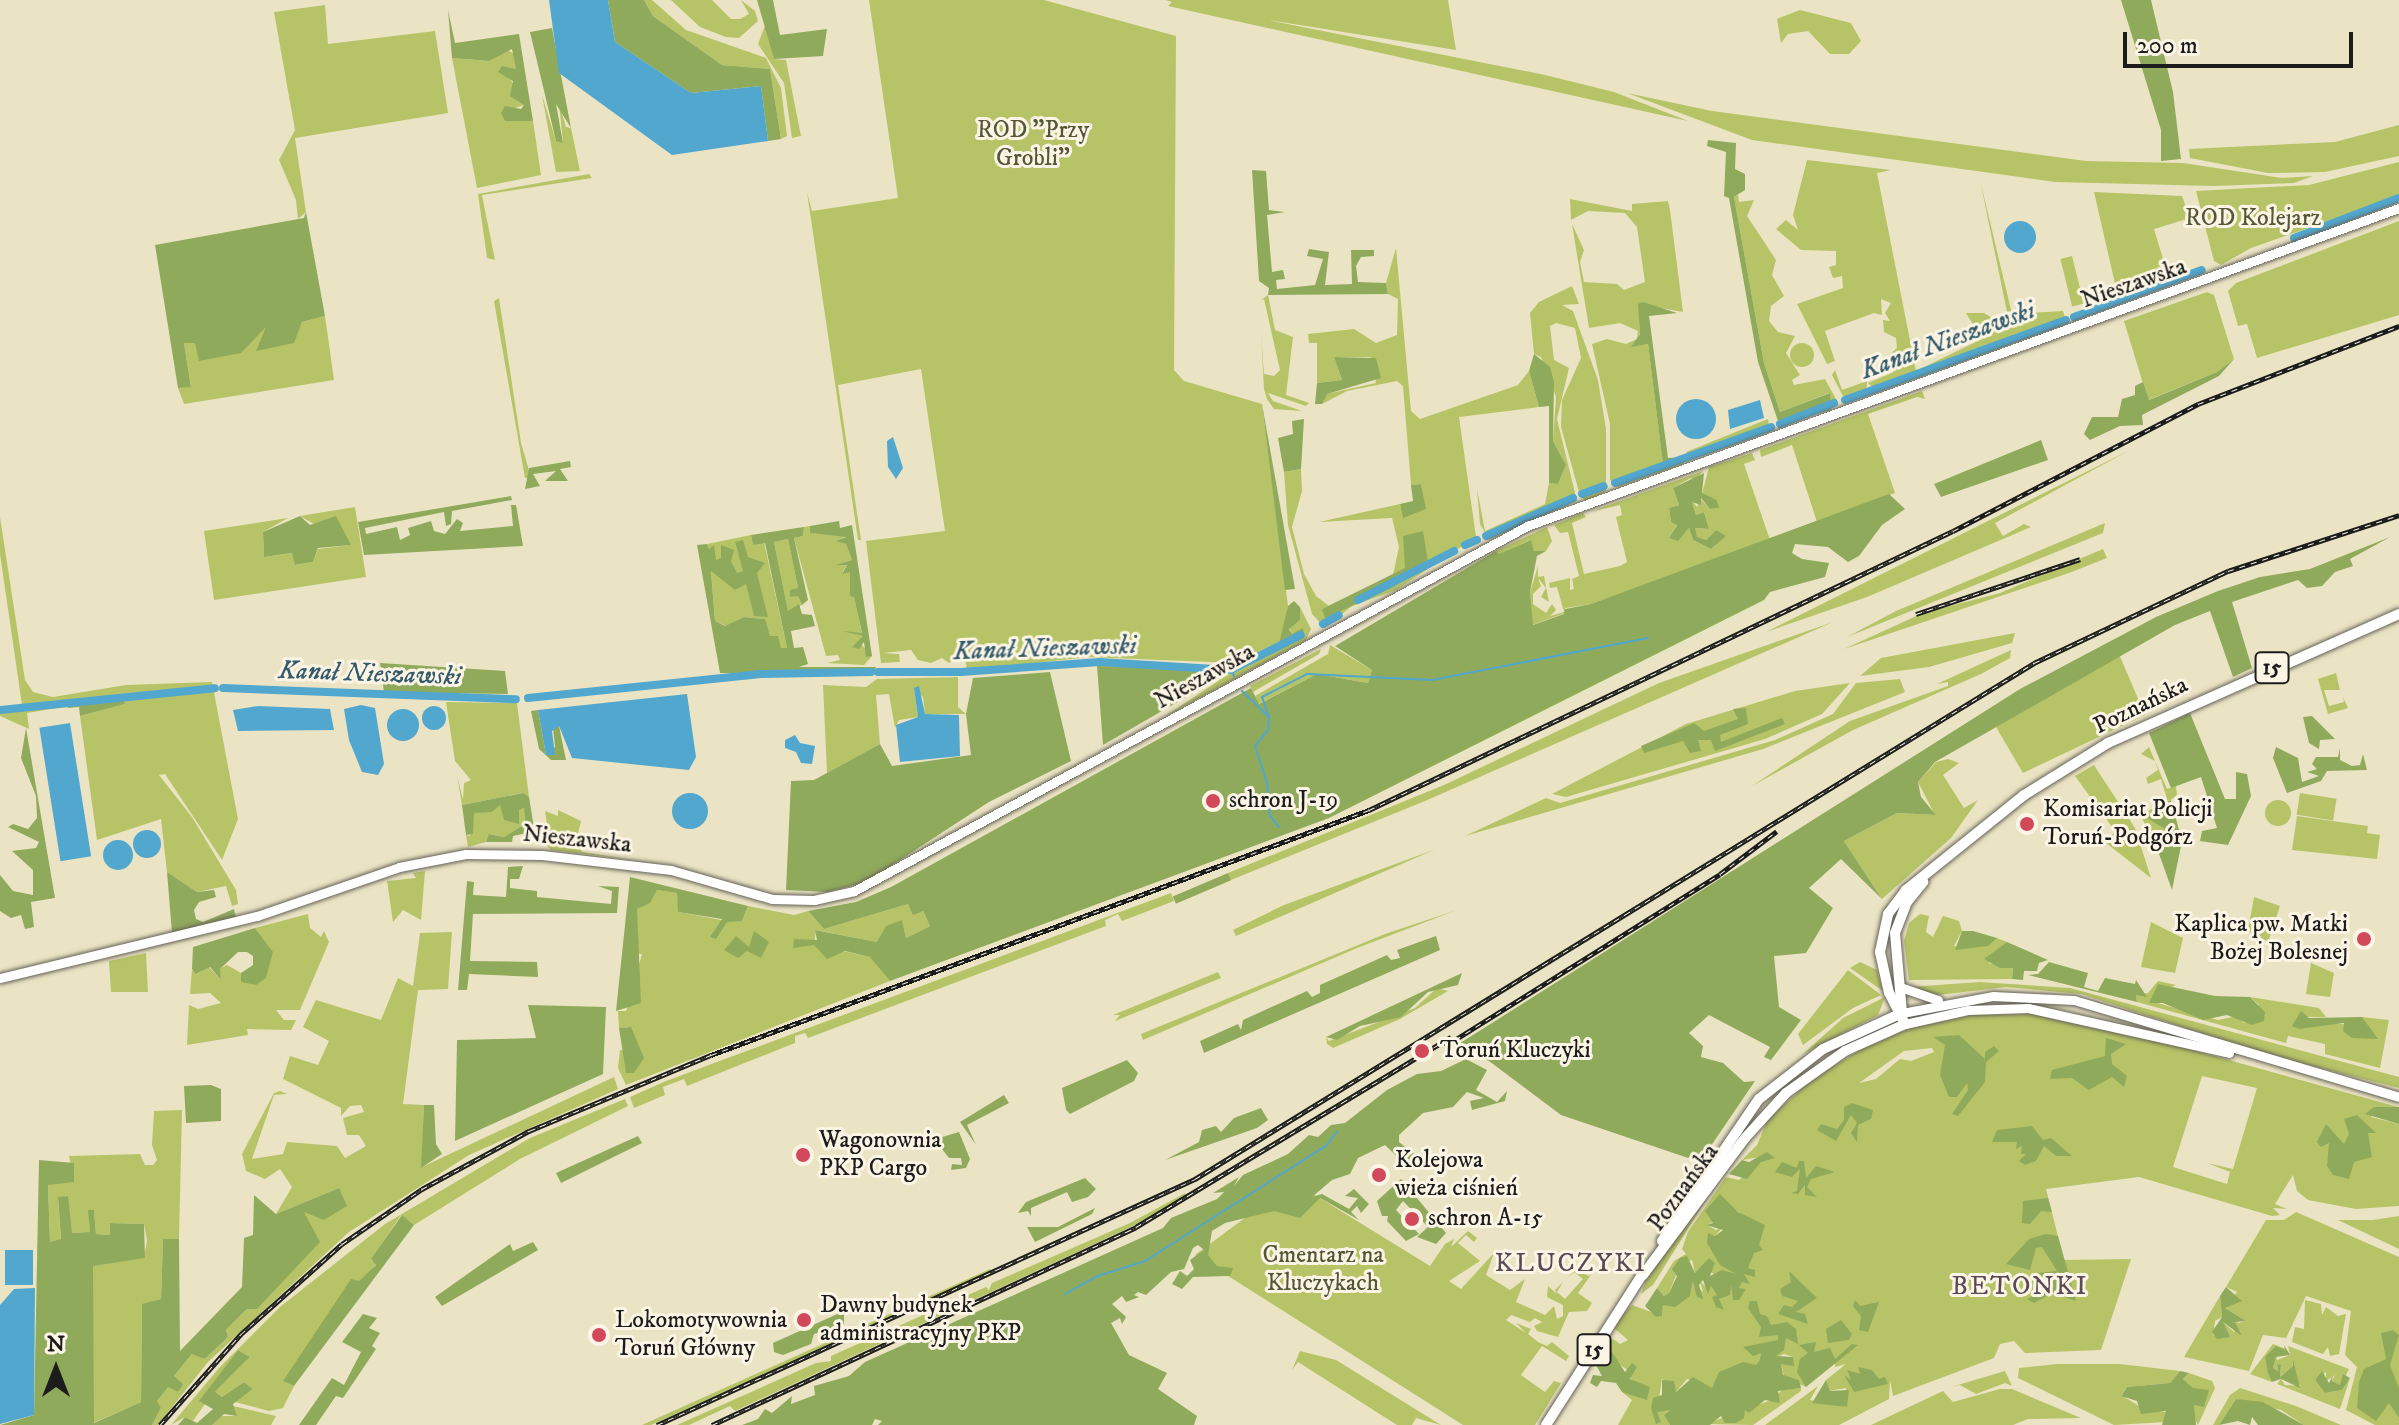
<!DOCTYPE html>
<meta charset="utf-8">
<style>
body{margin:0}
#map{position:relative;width:2399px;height:1425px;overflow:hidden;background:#ebe4c4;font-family:"IM FELL DW Pica",serif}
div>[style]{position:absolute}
.green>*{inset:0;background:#b6c467;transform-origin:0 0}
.round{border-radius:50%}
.forest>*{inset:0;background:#90aa5c;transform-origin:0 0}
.water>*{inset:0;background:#51a7ce;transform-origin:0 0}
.stream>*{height:2px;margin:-1px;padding:0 1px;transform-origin:1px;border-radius:1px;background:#51a7ce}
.canal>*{height:8px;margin:-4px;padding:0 4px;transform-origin:4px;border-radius:4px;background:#51a7ce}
.roads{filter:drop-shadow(0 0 2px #646257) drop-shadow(0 0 2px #646257)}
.secondary>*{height:9px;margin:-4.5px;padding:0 4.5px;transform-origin:4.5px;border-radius:4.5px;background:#fff}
.primary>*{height:10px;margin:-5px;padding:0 5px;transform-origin:5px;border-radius:5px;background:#fff}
.rail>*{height:5px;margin-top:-2.5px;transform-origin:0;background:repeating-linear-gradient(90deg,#fcf5e5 0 6px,#1c1c1c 0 12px);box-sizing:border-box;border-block:2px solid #1c1c1c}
.dots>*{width:22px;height:22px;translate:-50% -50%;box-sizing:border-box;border:4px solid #fcf5e5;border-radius:50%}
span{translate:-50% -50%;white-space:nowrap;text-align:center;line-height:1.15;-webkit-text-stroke:6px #fcf5e5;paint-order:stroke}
.shield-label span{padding:2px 6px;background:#fcf5e5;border:2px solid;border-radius:6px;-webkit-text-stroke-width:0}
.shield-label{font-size:22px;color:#1c1c1c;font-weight:700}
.park-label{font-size:24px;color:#525736}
.street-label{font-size:24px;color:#1c1c1c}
.poi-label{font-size:24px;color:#1c1c1c}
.left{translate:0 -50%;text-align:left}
.right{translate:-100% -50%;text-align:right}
.water-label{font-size:26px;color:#345b6c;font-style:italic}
.neighbourhood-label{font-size:26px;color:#5b4a55;letter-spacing:2px}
.north{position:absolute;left:16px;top:1329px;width:80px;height:80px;-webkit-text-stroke:6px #fcf5e5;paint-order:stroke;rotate:0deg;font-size:22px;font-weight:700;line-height:32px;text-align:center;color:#1c1c1c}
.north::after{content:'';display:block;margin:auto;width:28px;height:36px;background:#1c1c1c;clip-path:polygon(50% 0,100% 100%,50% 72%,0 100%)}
.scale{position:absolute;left:2123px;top:32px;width:230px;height:36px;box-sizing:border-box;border:4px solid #1c1c1c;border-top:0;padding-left:10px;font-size:24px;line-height:28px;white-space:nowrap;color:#1c1c1c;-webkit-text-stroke:6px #fcf5e5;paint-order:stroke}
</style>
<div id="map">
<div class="green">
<i style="clip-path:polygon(644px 0,652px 0,686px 30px,766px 58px,781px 88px,787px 136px,781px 139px,770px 69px,722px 65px,653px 16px)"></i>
<i style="clip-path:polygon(671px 0,712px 0,731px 19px,740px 19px,749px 14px,741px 0,755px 11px,758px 21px,739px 38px,726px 37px,700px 27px)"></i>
<i style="clip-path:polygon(869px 0,1044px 0,1176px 36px,1174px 370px,1184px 381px,1262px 404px,1288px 606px,1283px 640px,1235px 663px,1087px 657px,967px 671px,963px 639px,959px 655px,949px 663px,942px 658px,931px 663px,918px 660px,911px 650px,883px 653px,899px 654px,900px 662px,881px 663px,866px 541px,945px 531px,921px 369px,838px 385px,861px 540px,858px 540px,807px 192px,812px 211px,898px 198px)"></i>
<i style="clip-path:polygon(1165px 0,1448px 0,1456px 50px,1268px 20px,1545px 75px,1614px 92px,1688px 121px,1168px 6px,1172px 2px)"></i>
<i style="clip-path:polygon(325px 5px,328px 44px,435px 31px,448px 113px,295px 138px,306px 212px,298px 219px,296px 200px,279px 160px,295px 130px,274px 12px)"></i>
<i style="clip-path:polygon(1800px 10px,1851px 23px,1861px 41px,1849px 54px,1830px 54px,1808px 31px,1788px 34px,1781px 43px,1777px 19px)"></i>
<i style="clip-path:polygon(766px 23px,774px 59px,786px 60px,801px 136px,792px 138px,784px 83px,758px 44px)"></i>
<i style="clip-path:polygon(506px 49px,514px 54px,516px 69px,509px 76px,524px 105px,502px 113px,506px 121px,533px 121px,541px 175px,477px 188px,452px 58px,489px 61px)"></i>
<i style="clip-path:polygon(1627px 93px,1712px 111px,2086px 161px,2183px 163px,2282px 178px,2313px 176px,2294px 183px,2214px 186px,2055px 182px,1752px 140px)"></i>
<i style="clip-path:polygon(542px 95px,556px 141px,563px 142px,559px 103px,566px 127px,571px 128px,580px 171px,556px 172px)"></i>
<i style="clip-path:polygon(2399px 125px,2399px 156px,2325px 172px,2268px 173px,2190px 158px,2189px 149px,2335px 142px)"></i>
<i style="clip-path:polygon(1807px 160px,1891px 170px,1877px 173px,1916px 371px,1982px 339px,1966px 313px,1984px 313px,1994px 319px,2007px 312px,1980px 180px,2012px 314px,2063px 311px,2067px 324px,1878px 392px,1868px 383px,1894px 372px,1889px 355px,1897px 348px,1896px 338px,1884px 332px,1883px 320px,1890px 321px,1885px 313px,1891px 303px,1881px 299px,1882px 315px,1874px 313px,1825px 331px,1835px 361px,1827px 364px,1797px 304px,1843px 288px,1842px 276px,1833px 278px,1829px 267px,1836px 265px,1836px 251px,1801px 250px,1776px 229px,1786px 220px,1798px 230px,1793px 215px)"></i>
<i style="clip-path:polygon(2399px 162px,2399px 196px,2251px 248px,2221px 265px,2214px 261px,2196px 191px,2309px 185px)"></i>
<i style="clip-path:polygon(589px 174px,592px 178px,482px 195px,495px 260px,487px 258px,478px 194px)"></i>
<i style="clip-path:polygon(2094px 192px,2182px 196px,2190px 218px,2154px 229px,2170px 282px,2119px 301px)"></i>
<i style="clip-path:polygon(1738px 195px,1739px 202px,1754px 200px,1747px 216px,1776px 260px,1772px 275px,1784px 296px,1771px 306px,1769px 321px,1778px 332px,1795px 336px,1786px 353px,1800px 375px,1792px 380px,1794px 385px,1825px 379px,1837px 401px,1831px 410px,1829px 393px,1780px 412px,1764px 363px,1734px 197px)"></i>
<i style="clip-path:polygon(1570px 199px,1632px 211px,1632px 204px,1668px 201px,1670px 210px,1683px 312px,1639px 304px,1640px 333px,1634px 346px,1648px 344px,1663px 463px,1683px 457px,1683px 464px,1618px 487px,1610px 480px,1610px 424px,1592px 344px,1607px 339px,1626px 344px,1637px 339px,1638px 331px,1620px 323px,1589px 328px,1572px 224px,1584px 250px,1580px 262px,1584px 282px,1617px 284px,1624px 290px,1645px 282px,1637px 227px,1625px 213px,1588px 211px,1571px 220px)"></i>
<i style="clip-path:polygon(2399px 221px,2399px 315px,2257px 358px,2247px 324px,2238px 326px,2228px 291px,2236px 283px)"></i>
<i style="clip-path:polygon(1396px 248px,1411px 411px,1420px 419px,1518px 385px,1529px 371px,1539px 407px,1459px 417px,1476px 537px,1396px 590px,1352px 606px,1325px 628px,1312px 614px,1288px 525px,1284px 472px,1301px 469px,1302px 491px,1292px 527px,1304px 574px,1316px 596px,1329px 606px,1322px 609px,1341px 610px,1390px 589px,1399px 547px,1392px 518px,1319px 522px,1400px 504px,1403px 517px,1425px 509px,1421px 484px,1411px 485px,1403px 386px,1397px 381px,1347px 391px,1322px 404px,1326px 394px,1376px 383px,1371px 357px,1334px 357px,1342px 380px,1317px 383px,1317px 343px,1309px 343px,1308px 334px,1354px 329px,1376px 343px,1397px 335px,1398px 299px,1388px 294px,1386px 283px)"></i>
<i style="left:2072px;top:256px;width:49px;height:12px;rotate:76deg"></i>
<i style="clip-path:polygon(1572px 286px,1579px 304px,1562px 305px,1573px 311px,1598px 380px,1606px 429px,1606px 491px,1585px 501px,1579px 492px,1561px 427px,1562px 400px,1581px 358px,1575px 328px,1556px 323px,1550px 326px,1554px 360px,1569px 368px,1557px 419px,1577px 501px,1489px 540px,1480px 524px,1477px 489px,1485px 531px,1545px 504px,1549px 483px,1558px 484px,1566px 465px,1553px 441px,1556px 397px,1541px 357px,1534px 354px,1530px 313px,1539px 302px)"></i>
<i style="clip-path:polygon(2207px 292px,2214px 295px,2234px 359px,2217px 372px,2148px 400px,2124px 321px)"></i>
<i style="clip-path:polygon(1268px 295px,1275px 330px,1293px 337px,1286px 395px,1309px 403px,1306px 406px,1268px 393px,1273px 401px,1302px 411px,1274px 409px,1267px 399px,1264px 389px,1261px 334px,1264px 374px,1274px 376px,1280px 370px,1264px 299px,1260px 301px)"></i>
<i style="clip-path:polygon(499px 298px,521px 443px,531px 477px,525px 478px,494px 301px)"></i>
<i style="clip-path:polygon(325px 316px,334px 380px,184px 404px,178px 388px,191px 386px,184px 343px,268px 325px,257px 351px,302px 322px)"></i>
<i class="round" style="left:1790px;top:343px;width:24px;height:24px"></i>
<i style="clip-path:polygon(1835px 370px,1842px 390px,1867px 381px,1866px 397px,1845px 400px,1832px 375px)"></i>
<i style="clip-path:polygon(1922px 391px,1925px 399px,1917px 397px,1868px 414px,1895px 493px,1817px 522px,1792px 445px,1761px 457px,1760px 450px)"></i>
<i style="clip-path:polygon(1768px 419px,1770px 432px,1694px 459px,1686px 452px)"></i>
<i style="clip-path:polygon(2130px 450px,1995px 523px,2003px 536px,2024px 524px,2031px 527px,1867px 597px,1766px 632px)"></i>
<i style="clip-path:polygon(1752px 453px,1755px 460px,1744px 464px,1770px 540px,1591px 604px,1565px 608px,1565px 613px,1532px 625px,1530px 592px,1538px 566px,1538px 577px,1544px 576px,1549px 602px,1541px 597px,1546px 588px,1538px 578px,1541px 586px,1533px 594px,1533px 604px,1546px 613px,1552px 604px,1556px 610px,1550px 616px,1564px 612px,1557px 587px,1550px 588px,1549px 583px,1570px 578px,1570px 590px,1574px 589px,1572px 579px,1579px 576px,1568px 532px,1560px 533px,1554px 525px,1583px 513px,1586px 517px,1572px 523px,1584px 574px,1620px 566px,1627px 562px,1616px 517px,1622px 515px,1620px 505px,1590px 512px,1703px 471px,1694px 481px,1691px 478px,1673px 488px,1679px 505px,1669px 508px,1671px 522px,1677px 524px,1669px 538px,1678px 540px,1689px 528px,1693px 540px,1711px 549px,1725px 536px,1716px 530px,1706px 540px,1697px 538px,1694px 528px,1709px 529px,1704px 512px,1696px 515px,1691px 499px,1697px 507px,1700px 498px,1710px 509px,1718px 508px,1717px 500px,1702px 494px,1709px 467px)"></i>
<i style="clip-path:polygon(355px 507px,366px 577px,214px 600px,204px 531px,288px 518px,263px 532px,264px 557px,293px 553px,296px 565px,313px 562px,318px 549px,350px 545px,300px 516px)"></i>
<i style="clip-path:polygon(0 517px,25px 680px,33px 692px,53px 697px,126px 685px,212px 682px,238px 819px,222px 860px,165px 774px,159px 775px,192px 817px,236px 890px,238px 904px,232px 906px,226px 886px,197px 892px,167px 872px,161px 819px,97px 840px,80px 716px,125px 704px,123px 697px,27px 713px,29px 729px,0 716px,0 708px,22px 705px,0 554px)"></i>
<i style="clip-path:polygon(2105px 523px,2103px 533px,1847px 637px,1896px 611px)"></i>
<i style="clip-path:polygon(810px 526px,811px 533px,846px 536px,837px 541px,846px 543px,852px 560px,835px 565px,847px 564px,842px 573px,850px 571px,850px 596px,854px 596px,862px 634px,852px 633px,863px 636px,860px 643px,872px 656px,864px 665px,827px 663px,840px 660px,838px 655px,826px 656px,794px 538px,803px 536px,804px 527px)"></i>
<i style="clip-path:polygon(1547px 527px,1552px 541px,1546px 551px,1534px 551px,1530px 540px,1499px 555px,1496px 551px)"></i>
<i style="clip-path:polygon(751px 535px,753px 545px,764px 542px,787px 648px,781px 649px,770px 637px,764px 619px,744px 617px,726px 626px,715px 621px,711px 570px,746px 583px,748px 557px,735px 542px,744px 572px,737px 574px,731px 561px,715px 561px,713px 546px,709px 550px,707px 544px)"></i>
<i style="clip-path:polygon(788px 539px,798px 588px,791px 597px,798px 595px,802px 605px,788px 612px,774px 542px)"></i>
<i style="clip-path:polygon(2103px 549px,2107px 558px,2069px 573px,1844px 649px,1923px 613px,2000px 593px)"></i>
<i style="clip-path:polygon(1300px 607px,1311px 629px,1306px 640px,1164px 717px,1233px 671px,1295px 641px,1289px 627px)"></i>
<i style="clip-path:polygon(1833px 622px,1425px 801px,1231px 880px,1228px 873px,1444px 785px,1659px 683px)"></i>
<i style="clip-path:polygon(2015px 633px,2012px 643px,1929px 667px,1860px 676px,1881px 658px)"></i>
<i style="clip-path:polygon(1314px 644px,1317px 644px,882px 883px)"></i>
<i style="clip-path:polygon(1330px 645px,1372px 670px,1368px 683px,1317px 674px,1258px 704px,1255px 696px,1328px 654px)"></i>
<i style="clip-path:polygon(1321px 649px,1319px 654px,1253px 692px,1250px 686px)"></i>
<i style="clip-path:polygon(2011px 650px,2010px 658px,1981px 674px,1853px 730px,1752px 786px,1850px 721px,1948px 686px,1948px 682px,1937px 684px)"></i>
<i style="clip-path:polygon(2119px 654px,2145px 715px,2023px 773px,1996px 727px)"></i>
<i style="clip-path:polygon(2336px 673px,2340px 690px,2324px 690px,2329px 706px,2344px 702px,2343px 697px,2348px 708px,2328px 714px,2318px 679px)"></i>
<i style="clip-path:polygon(958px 677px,958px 707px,966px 714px,925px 714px,923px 697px,914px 688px,918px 717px,899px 720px,895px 728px,889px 694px,876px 695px,880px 744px,827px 773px,823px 685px,866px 687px,877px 679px)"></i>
<i style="clip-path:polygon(1900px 679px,1905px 692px,1763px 749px,1465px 836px,1546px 798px,1560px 803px,1775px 740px,1833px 714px,1856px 683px)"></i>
<i style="clip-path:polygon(1850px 683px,1822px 714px,1765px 739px,1566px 797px,1552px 794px,1686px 724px,1795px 691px)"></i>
<i style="clip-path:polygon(446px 702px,517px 703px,529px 797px,522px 793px,462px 805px,457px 775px,463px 800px,464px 783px,471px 780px,455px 761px)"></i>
<i style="clip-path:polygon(2149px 747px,2167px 789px,2176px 786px,2177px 795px,2159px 809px,2171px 842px,2158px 851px,2141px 816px,2167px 799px,2161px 779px,2148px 784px,2146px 778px,2158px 770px,2155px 761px,2141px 754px)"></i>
<i style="clip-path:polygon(1948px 759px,1959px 763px,1943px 775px,1964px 808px,1978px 800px,1951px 838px,1882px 899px,1844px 841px,1897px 813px,1935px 815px,1918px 782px,1936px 762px)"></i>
<i style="clip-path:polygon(2094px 765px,2135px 828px,2151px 878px,2106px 843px,2115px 831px,2075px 776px)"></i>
<i style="left:2300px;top:793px;width:37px;height:22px;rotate:9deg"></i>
<i class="round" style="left:2265px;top:800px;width:26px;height:26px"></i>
<i style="clip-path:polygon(500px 805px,519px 823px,519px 809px,524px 808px,525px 824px,504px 837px,490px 834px,486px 842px,468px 847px,466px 835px,470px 836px,474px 813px)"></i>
<i style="clip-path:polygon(558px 810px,581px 821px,576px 842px,582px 852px,628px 859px,551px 850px,546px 845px,550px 844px,545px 811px,558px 816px)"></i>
<i style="clip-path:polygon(2297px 816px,2368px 826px,2367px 833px,2380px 835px,2377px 859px,2292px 850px)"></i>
<i style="clip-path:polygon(1436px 849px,1236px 936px,1233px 930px,1284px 905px)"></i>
<i style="clip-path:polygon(425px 871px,421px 920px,403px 910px,393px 922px,387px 881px,416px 878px,413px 873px)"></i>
<i style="clip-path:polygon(657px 890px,677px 893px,679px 912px,727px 921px,742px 921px,748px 906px,794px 915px,808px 911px,824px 929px,908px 904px,923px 911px,930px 926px,906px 938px,902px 921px,877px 942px,816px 930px,814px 945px,871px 957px,890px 981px,626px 1085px,618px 1068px,620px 1050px,627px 1051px,627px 1073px,631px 1027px,619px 1028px,618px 1011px,626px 1011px,642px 954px,635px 954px,637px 909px)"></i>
<i style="clip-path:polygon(1171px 893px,1174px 901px,1122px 921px,1118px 914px,1105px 920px,1106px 926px,808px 1038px,805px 1033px,795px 1036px,795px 1043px,687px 1086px,684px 1079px,663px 1087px,665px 1095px,634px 1108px,630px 1097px,666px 1081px)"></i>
<i style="clip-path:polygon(2254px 897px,2280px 906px,2268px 942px,2248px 931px)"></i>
<i style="clip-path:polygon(1457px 910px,1357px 948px,1143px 1040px,1141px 1034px,1385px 934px)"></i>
<i style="clip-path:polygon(308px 914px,310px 928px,321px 937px,324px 931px,329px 942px,300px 1010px,276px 1010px,284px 1020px,296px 1020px,291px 1030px,247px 1029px,248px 1035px,187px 1045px,189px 1005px,198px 1009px,221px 1003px,210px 993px,190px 994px,192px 969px,197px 974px,209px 967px,221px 980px,219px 969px,227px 965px,241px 973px,241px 982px,273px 953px,255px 928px)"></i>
<i style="clip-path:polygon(1920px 914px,1929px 916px,1926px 932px,1933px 937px,1943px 916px,1959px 921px,1962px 931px,1954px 946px,1967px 948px,1997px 938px,2007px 942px,1989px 963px,2013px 968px,2012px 979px,1909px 980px,1904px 941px,1909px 923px)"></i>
<i style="clip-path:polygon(2151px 922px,2183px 938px,2175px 973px,2141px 967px)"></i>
<i style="clip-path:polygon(452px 932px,448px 989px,418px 990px,403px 1104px,424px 1105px,422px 1167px,614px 1077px,618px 1089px,469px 1155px,349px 1232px,208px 1362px,158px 1425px,152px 1425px,161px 1408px,156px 1402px,168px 1386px,179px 1392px,174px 1376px,193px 1353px,205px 1359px,228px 1337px,226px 1330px,247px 1309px,303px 1211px,339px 1188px,276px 1214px,292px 1187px,280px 1169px,265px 1179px,246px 1171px,242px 1154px,274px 1093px,280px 1091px,287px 1094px,274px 1095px,252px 1159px,283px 1154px,287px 1142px,337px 1146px,345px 1158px,366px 1146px,359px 1135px,347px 1135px,343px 1118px,364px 1112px,361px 1105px,350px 1106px,341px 1116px,341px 1108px,283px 1079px,290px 1056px,318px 1065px,329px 1041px,303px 1027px,316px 1000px,381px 1020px,398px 978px,413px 986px,420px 933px)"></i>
<i style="clip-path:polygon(146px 953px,148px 992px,111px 992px,109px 961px)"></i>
<i style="clip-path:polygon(1860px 962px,1877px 970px,1883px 991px,1850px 968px)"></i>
<i style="clip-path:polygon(2311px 963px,2334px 973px,2330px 997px,2306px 994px)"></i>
<i style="clip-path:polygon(1848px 970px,1881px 995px,1853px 1008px,1803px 1045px,1798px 1034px)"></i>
<i style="clip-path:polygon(1218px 972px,1221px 978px,1115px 1021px,1120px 1015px,1113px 1015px)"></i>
<i style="clip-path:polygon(2158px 981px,2176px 985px,2156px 994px,2154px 1002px,2218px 1020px,2237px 1016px,2244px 1023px,2259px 1005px,2250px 997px,2319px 1008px,2326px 1017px,2300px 1017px,2318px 1023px,2364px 1025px,2362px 1017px,2389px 1020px,2380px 1068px,2325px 1054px,2325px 1044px,2288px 1036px,2286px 1043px,2137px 1002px,2136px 995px,2148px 993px)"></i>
<i style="clip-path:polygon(1980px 982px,2070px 988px,2399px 1077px,2399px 1088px,2269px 1055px,2081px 994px,2006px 987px,1930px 996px,1909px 987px)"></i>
<i style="clip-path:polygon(1437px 988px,1448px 991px,1400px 1019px,1333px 1048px,1327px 1044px,1326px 1037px,1329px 1041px,1415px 1008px)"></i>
<i style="clip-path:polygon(1885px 997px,1878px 1015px,1803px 1054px,1843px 1018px)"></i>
<i style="clip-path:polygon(evenodd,1972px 1015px,2028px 1014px,2099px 1024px,2398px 1107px,2374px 1107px,2371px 1117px,2399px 1124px,2399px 1206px,2356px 1209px,2308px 1200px,2297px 1191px,2293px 1175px,2275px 1204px,2287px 1209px,2273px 1208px,2280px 1215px,2272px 1216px,2139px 1177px,2046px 1189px,2064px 1260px,2131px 1259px,2101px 1350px,2025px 1353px,2014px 1341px,2000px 1344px,1994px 1358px,1893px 1396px,1890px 1380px,1889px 1399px,1839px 1425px,1765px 1425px,1818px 1386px,1810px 1400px,1847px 1407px,1846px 1388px,1829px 1391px,1826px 1380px,1846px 1364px,1835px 1367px,1835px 1359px,1809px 1352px,1802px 1363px,1806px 1387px,1784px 1377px,1781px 1364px,1793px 1357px,1784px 1354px,1756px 1366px,1727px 1369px,1712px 1388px,1687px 1379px,1676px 1392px,1662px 1379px,1657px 1411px,1671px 1409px,1665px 1414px,1670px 1425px,1618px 1425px,1632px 1400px,1622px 1392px,1643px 1387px,1632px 1382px,1629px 1371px,1614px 1361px,1607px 1347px,1613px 1339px,1620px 1344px,1628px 1340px,1615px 1329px,1617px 1321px,1632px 1305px,1662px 1316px,1663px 1305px,1690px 1296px,1693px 1282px,1703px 1292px,1700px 1281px,1707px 1288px,1712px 1286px,1718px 1276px,1704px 1269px,1695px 1273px,1692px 1260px,1680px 1265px,1669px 1293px,1664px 1296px,1657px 1288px,1674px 1261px,1686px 1254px,1682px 1249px,1688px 1232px,1726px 1177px,1739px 1180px,1761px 1162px,1761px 1157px,1742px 1160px,1757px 1145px,1768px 1119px,1809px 1082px,1861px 1049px,1911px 1028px,1972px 1015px,1932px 1048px,1934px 1052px,1911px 1061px,1900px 1059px,1876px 1079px,1859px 1083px,1904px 1051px,1932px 1048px,1972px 1015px,2202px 1076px,2257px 1088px,2233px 1169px,2207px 1163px,2230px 1172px,2227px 1184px,2173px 1167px,2202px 1076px,1972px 1015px,1736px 1210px,1750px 1220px,1729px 1262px,1720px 1264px,1709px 1234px,1715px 1236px,1723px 1227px,1716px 1230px,1707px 1225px,1736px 1210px)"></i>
<i style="clip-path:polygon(625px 1099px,628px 1106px,520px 1159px,414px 1225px,401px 1215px,371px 1260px,376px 1264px,284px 1381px,294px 1386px,283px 1408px,269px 1411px,235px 1402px,253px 1389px,244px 1382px,222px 1397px,214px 1393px,250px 1357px,238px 1350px,200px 1401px,205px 1404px,193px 1421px,185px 1417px,171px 1425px,220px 1367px,280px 1307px,385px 1224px,530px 1138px)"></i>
<i style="clip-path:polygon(182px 1110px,179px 1239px,163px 1240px,161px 1299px,142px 1305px,141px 1402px,93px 1423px,93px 1265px,144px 1258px,147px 1240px,144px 1224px,111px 1223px,110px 1235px,96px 1234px,94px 1210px,89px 1210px,90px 1232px,71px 1233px,67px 1196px,58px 1198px,61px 1240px,50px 1242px,48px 1184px,74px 1181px,69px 1156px,140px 1154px,145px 1165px,153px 1165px,157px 1160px,152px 1145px,154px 1111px)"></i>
<i style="clip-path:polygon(1722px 1174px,1653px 1285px,1641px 1294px,1648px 1275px)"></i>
<i style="clip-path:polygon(1310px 1192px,1430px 1266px,1445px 1244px,1454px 1239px,1451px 1247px,1468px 1231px,1477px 1238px,1474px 1242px,1466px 1235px,1458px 1243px,1480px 1261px,1449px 1281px,1461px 1289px,1494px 1253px,1486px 1275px,1510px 1290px,1525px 1279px,1516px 1302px,1545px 1315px,1554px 1306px,1557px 1319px,1563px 1316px,1563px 1305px,1547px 1297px,1548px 1286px,1557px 1294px,1555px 1290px,1563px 1282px,1557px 1292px,1565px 1299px,1583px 1279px,1574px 1272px,1566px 1279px,1575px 1270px,1589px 1276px,1593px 1272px,1578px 1293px,1592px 1303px,1587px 1311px,1569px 1312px,1558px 1337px,1537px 1331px,1534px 1326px,1542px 1322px,1535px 1318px,1530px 1322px,1511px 1315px,1506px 1320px,1526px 1333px,1516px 1323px,1531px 1329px,1528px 1334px,1538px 1342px,1547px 1346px,1552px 1342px,1569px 1356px,1566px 1361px,1542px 1346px,1521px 1375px,1545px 1392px,1554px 1381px,1561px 1383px,1535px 1425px,1463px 1425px,1195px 1255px,1273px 1197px)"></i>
<i style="clip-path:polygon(1185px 1193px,1188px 1197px,1129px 1228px,735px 1411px,730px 1406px,689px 1425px,677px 1425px,816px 1363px,831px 1361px,831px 1356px,986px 1287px,989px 1290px,992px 1283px,1130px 1223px)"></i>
<i style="clip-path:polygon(2296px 1212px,2399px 1257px,2399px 1425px,2375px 1425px,2346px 1410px,2357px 1367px,2345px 1355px,2351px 1311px,2306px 1296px,2286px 1338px,2263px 1335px,2249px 1371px,2184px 1357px,2220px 1296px,2222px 1317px,2215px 1321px,2213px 1336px,2223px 1322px,2234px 1332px,2236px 1319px,2238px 1323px,2246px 1321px,2225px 1308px,2237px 1292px,2226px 1287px,2266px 1220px,2284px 1220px)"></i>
<i style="clip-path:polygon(2399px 1216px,2399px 1249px,2338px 1220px,2373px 1220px)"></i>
<i style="clip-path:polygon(990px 1269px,992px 1273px,651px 1425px,642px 1425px)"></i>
<i style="clip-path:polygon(2305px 1300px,2321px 1304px,2322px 1315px,2326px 1307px,2338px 1316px,2346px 1314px,2339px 1354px,2330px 1356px,2328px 1347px,2323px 1354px,2292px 1342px,2295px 1327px,2304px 1329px)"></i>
<i style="clip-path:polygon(2273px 1344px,2286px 1349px,2269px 1357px,2272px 1382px,2250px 1374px)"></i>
<i style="clip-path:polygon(2288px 1346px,2349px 1369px,2341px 1386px,2332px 1381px,2335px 1375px,2326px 1381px,2326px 1372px,2315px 1380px,2325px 1393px,2342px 1390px,2350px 1378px,2340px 1409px,2277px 1384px,2281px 1379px,2285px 1385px,2301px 1386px,2293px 1380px,2297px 1376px,2293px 1358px,2293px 1366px,2280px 1377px,2281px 1365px,2277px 1365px,2278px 1371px,2273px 1368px,2276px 1356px,2277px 1360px,2290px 1355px)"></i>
<i style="clip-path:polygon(1300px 1351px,1336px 1360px,1441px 1425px,1416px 1418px,1412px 1425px,1397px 1425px,1298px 1362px,1292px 1370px)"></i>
<i style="clip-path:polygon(2057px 1364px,2120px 1364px,2180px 1371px,2170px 1383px,2127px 1387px,2121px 1395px,2147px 1411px,2166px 1412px,2166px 1422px,2114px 1425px,2018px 1378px,2019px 1368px)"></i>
<i style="clip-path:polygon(2005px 1371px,2012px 1386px,2005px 1383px,1976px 1394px,1960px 1385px,1951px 1387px)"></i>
<i style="clip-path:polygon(2189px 1373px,2212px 1381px,2215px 1388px,2198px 1425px,2192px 1413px,2193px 1389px,2183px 1379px)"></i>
<i style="clip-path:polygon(1801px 1388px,1801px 1391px,1753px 1425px,1706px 1424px,1771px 1400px,1782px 1390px)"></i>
<i style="clip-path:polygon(2240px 1388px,2296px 1406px,2341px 1425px,2304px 1425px,2281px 1410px,2236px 1399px,2219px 1425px,2213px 1425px,2230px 1395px)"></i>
<i style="clip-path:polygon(2000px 1389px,2012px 1389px,2081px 1418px,2028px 1419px,2013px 1425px,1871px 1425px,1943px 1391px,1953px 1402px)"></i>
<i style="clip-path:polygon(233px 1406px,276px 1416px,271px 1425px,212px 1425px,221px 1416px,236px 1416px)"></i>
</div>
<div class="forest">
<i style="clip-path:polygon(608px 0,644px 0,653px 16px,722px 65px,770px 69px,781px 139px,768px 141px,761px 86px,691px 93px,615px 42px)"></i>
<i style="clip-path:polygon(757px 0,773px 0,780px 35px,827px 29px,823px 56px,774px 59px)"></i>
<i style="clip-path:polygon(2121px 0,2151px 0,2173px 92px,2181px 159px,2161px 161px,2161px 130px)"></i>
<i style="clip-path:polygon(448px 10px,455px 43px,519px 34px,533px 121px,505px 121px,501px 113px,505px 106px,521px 109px,524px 105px,510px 96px,513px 81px,498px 72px,502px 66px,516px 69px,512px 49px,489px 61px,452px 58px)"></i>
<i style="clip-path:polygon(552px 28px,571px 128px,556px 104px,563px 143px,556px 141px,530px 32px)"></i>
<i style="clip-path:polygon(1708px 140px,1736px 143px,1735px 169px,1745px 174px,1745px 190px,1734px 197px,1764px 363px,1780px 412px,1830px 393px,1831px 410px,1779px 424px,1758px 362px,1729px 198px,1724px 196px,1726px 152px,1707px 146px)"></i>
<i style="clip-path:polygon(1252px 170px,1266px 171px,1269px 210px,1285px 212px,1267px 215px,1272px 272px,1283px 270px,1285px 279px,1276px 280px,1277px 289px,1315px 285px,1323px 259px,1307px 256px,1309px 249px,1329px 252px,1325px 285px,1352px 284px,1351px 250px,1374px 250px,1374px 256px,1361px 257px,1356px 266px,1358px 282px,1386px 283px,1388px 294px,1268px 295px,1269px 288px,1259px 281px)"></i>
<i style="clip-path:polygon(306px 212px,325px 316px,302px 322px,294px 343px,256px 351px,266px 327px,241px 353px,199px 361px,195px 343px,184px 343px,191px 387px,178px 388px,155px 245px,304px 218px)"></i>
<i style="clip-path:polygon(1643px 302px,1677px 313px,1649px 316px,1668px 458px,1683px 457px,1663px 464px,1648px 344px,1631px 347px,1640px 334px,1638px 304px)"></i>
<i style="clip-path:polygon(1534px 354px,1550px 367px,1554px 382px,1553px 441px,1566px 465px,1558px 484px,1549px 483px,1549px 406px,1539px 407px,1529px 371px)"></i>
<i style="clip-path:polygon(1334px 357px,1376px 358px,1381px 378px,1327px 394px,1322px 404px,1315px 404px,1317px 383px,1342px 380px)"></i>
<i style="clip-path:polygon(2234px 359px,2219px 376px,2142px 415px,2143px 425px,2120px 426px,2090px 440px,2084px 434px,2092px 417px,2118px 417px,2122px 399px,2135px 395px,2135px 386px,2143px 382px,2149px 400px,2217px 372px)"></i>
<i style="clip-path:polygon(1262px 404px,1295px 589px,1285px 590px)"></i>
<i style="clip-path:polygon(1304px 419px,1301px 469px,1284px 472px,1278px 438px,1293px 434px,1292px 421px)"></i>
<i style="clip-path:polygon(2041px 440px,2048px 460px,1941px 497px,1934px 484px)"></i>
<i style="clip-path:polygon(570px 461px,571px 467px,560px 469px,568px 481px,545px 481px,556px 471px,533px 474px,540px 486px,525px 489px,529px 468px)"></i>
<i style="clip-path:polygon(1704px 473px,1702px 493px,1717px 500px,1719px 508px,1710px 509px,1701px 498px,1701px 505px,1692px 502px,1696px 515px,1704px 512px,1709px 529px,1695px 528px,1697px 537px,1706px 540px,1716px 530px,1726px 536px,1711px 549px,1693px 540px,1689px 528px,1678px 541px,1669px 538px,1677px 525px,1671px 522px,1669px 508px,1679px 505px,1673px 488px)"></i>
<i style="clip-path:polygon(1421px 484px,1426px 509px,1403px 518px,1400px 504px,1413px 501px,1411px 485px)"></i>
<i style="clip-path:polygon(1889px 494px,1905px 509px,1882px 525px,1859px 556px,1848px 562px,1828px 547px,1795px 544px,1792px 553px,1802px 559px,1829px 563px,1825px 577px,1770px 592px,1764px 600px,1329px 818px,890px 981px,870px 957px,845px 951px,827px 959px,814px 945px,793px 948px,794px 939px,817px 940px,815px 930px,877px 942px,886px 926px,902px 920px,906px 938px,930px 926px,923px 911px,913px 915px,908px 904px,824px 929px,808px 911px,856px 902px,891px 887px,1251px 688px,1259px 704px,1317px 674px,1368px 683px,1372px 670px,1335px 646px,1496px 551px,1499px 554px,1531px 540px,1534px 551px,1546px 551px,1537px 556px,1530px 592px,1533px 625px,1564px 614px,1565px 609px,1591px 604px)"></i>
<i style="clip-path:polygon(511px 496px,512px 500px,452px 511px,451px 524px,446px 526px,444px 512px,365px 528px,366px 534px,397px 527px,400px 540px,410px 535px,408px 528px,431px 521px,434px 531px,445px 534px,457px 519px,463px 523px,460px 531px,513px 526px,511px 505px,516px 505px,523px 546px,364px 555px,358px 522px)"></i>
<i style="clip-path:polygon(300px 516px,310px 525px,336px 516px,351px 545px,318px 548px,313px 562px,295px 565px,292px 553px,264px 557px,263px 532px)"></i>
<i style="clip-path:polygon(839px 521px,840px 528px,852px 525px,872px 656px,866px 657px,864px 642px,859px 649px,852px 647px,863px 636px,842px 631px,862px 633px,854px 597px,850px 596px,850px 572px,842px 574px,847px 565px,835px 565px,852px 560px,846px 544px,836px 541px,846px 537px,810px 533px,810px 526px)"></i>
<i style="clip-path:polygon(804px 527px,803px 536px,794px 538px,808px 600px,802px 605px,798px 596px,790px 597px,790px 590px,798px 588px,788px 539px,774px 542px,788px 611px,799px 604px,802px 614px,812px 615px,815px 626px,791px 631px,794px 648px,803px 647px,808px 664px,799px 667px,876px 667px,873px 675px,720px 673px,697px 545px,707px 544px,709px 549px,714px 545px,716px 560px,721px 558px,721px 545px,734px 550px,731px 561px,737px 573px,743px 571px,735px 542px,743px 540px,748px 557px,765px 563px,757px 573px,768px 617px,754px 616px,746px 584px,735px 590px,711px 571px,715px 621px,725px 626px,744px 617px,765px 619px,770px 636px,778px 636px,781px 648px,787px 648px,765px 543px,753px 545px,751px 535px)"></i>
<i style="clip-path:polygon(1423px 531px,1428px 562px,1393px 580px,1402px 581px,1390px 589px,1325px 618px,1322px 609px,1405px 568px,1403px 536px)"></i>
<i style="clip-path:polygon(2390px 537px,2350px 559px,2353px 566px,2335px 572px,2322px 586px,2307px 588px,2298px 580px,2232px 602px,2252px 668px,2233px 677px,2210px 611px,2175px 625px,1935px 762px,1918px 782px,1921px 797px,1936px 815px,1897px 813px,1844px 841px,1882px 899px,1841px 859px,1809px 888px,1833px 908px,1806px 953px,1774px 956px,1779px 1007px,1801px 1020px,1771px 1060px,1764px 1057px,1770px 1047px,1709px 1015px,1689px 1033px,1703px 1046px,1701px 1057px,1723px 1063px,1744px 1082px,1755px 1081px,1700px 1162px,1561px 1115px,1489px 1061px,1454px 1047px,2020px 689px,2156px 617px,2218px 591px,2260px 577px,2310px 569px)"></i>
<i style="clip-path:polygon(1294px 601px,1300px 607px,1300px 620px,1289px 629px,1292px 634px,1303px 628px,1304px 635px,1279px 644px,1288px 606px)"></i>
<i style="clip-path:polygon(380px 663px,505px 671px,508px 694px,384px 692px)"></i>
<i style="clip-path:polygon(1097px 666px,1195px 668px,1228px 673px,1103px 745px)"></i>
<i style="clip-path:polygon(1050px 672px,1071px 761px,989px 802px,866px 882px,828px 892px,786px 890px,791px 781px,814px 780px,880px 744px,892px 766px,971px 755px,966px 714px,973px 678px)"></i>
<i style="clip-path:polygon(123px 697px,125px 704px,80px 716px,79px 707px,68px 708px,68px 703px)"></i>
<i style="clip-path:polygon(1746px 708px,1748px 724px,1720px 735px,1721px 742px,1782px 718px,1785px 724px,1715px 751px,1711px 740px,1698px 740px,1701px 751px,1690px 753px,1683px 741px,1644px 753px,1641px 746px,1694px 723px,1704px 731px,1738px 719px,1733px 709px)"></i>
<i style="clip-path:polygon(538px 710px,546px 755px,555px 747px,553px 728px,559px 726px,566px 760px,551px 760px,539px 749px,531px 711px)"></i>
<i style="clip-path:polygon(2190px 713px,2225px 799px,2236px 799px,2236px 772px,2247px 774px,2251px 796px,2228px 845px,2200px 841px,2202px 831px,2217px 828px,2201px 777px,2171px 788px,2149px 733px)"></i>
<i style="clip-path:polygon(2312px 716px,2335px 739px,2320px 740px,2319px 749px,2309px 743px,2303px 717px)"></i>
<i style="clip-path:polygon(26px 728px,55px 898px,31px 902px,34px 927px,25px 929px,21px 915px,11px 918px,0 911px,0 875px,13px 891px,33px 895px,33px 870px,12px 851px,36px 848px,39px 842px,8px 827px,13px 824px,28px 829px,37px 818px,36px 796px,21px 758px)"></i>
<i style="clip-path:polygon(2276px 747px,2298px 758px,2302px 782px,2319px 776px,2307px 772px,2317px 769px,2312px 764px,2316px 757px,2338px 757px,2340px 748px,2340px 760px,2352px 766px,2360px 765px,2363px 754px,2367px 770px,2327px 771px,2321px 781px,2287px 793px,2273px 758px)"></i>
<i style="clip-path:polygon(523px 793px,529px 797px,536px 840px,522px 834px,513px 836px,512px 842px,486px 842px,489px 834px,504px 837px,525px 824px,524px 808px,519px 810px,519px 824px,504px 820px,500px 805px,492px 812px,474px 813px,473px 834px,466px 835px,462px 805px)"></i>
<i style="clip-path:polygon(2171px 800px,2182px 841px,2172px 890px,2158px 851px,2171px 842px,2170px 832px,2147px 818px)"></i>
<i style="clip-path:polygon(523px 866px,519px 879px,510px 879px,510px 888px,537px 891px,537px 897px,611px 904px,612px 891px,598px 886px,619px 887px,617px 913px,473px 914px,470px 961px,537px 962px,538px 977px,469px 974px,467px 990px,458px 990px,467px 881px,474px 882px,473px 895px,506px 897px,508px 867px)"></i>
<i style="clip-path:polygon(167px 872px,197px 892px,214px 890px,216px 897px,199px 902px,194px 910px,196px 919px,203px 922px,234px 909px,236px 918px,172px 933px)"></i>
<i style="left:1228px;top:873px;width:8px;height:60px;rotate:67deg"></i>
<i style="clip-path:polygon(630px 877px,748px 906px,742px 921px,727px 922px,716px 939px,710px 937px,722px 919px,678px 912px,677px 893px,657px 890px,650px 903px,637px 909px,641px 1003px,616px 1011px)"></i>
<i style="clip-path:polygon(255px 928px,273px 952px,266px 978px,256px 985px,241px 982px,241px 973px,253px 965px,253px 956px,247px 952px,238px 952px,220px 969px,221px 980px,210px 967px,196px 974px,192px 969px,193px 947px)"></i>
<i style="clip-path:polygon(754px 931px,769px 942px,761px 958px,747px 951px,738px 958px,724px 950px,736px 936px,749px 947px)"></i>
<i style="clip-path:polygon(1962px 931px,1973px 931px,1997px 938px,1988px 946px,1955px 950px)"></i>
<i style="clip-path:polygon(1436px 936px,1440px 950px,1204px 1053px,1200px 1041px,1238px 1024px,1241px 1030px,1243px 1020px,1307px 991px,1312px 997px,1320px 993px,1320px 985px,1387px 955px,1391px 960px,1400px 958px,1397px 950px)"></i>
<i style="clip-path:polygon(2007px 942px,2048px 960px,2039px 963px,2037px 971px,2024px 971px,2023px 980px,2012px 979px,2013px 968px,2000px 968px,1984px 959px)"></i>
<i style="clip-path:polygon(2049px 962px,2088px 973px,2084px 987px,2098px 991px,2105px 978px,2135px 984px,2136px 980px,2147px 997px,2136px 995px,2137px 1002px,2028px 975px,2038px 974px)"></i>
<i style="clip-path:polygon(1462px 973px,1458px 985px,1428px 992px,1401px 1017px,1360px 1026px,1337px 1040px,1326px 1037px)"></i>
<i style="clip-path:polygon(2158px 984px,2215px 996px,2250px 997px,2265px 1012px,2264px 1021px,2252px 1025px,2227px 1015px,2203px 1020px,2163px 1003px,2149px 1003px)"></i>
<i style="clip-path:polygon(528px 1005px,606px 1007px,603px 1074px,455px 1141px,457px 1040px,536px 1038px)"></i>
<i style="clip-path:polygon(2301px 1011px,2309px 1018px,2362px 1017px,2378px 1039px,2352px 1038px,2343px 1031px,2344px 1023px,2299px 1029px,2292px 1026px)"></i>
<i style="clip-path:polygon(631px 1027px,644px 1058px,634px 1073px,626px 1073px,619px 1028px)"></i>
<i style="clip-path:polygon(1959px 1035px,1985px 1059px,1985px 1052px,1994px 1046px,1999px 1051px,1986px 1062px,1985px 1082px,1958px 1116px,1952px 1114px,1968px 1090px,1967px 1083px,1957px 1097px,1949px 1097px,1940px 1075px,1945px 1045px,1933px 1037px)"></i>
<i style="clip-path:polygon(2106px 1038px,2126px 1044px,2111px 1054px,2112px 1064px,2127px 1076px,2124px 1087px,2112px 1077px,2089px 1090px,2072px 1078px,2050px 1079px,2052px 1070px,2105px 1056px)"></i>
<i style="clip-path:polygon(1466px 1059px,1487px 1070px,1476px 1090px,1497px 1102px,1507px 1091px,1505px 1101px,1472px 1110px,1470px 1101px,1484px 1098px,1467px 1092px,1453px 1107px,1423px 1113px,1399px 1135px,1399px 1142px,1414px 1154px,1424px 1154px,1426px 1163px,1421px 1160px,1416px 1170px,1409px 1168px,1385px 1145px,1358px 1158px,1350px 1174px,1332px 1180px,1312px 1197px,1322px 1194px,1349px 1209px,1358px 1198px,1345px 1196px,1354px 1189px,1369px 1204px,1361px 1213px,1357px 1206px,1351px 1212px,1359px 1220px,1320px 1198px,1300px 1218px,1274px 1211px,1225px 1223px,1212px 1231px,1208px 1255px,1217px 1266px,1233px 1268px,1230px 1276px,1193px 1277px,1182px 1289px,1172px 1284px,1180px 1271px,1187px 1276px,1194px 1269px,1190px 1260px,1204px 1250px,1198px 1245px,1193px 1248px,1184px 1269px,1171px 1272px,1146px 1295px,1138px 1292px,1134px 1295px,1139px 1297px,1126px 1302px,1122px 1296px,1112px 1304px,1126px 1317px,1122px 1324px,1120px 1318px,1111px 1323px,1129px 1355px,1167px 1373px,1158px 1389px,1197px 1416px,1194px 1425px,878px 1425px,882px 1421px,875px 1419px,872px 1425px,742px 1425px,758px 1419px,765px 1409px,772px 1413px,792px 1396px,791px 1404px,815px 1395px,814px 1386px,849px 1376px,865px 1362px,1163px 1228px,1171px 1218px,1217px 1199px,1224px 1192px,1213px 1193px,1239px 1177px,1234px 1186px,1243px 1175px,1288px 1154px,1309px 1135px,1318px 1137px,1331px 1125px,1345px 1123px,1387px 1090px,1417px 1074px,1441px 1071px)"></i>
<i style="clip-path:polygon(1127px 1060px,1138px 1073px,1134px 1081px,1070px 1114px,1066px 1110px,1062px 1088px)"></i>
<i style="clip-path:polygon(211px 1085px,221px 1089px,221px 1121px,186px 1123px,184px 1086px)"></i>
<i style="clip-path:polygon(1004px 1095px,1009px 1103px,967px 1125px,976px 1145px,960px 1122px)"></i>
<i style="clip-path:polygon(1852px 1103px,1873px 1110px,1871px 1119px,1858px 1125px,1857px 1142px,1851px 1133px,1857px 1123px,1851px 1115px,1836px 1141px,1817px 1130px,1821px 1124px,1837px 1129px,1844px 1120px,1844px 1107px)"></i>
<i style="clip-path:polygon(424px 1105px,434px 1105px,436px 1144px,442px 1154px,421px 1168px)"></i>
<i style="clip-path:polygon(2374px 1107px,2399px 1107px,2399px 1124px,2365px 1114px)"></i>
<i style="clip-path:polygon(1261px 1108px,1268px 1120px,1257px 1128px,1165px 1160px,1199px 1142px,1202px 1130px,1216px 1126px,1221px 1132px,1234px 1118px)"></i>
<i style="clip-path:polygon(2357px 1115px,2376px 1133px,2368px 1133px,2372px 1157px,2354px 1162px,2349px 1179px,2333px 1175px,2327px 1166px,2329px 1143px,2321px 1147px,2317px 1142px,2326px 1124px,2344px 1144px,2349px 1134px,2344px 1119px)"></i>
<i style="clip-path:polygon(2032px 1126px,2043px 1140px,2051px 1138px,2072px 1156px,2056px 1156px,2044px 1146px,2036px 1161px,2025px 1165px,2019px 1161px,2026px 1154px,2021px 1154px,2022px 1146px,2016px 1149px,2017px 1142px,1992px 1142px,1997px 1130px)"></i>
<i style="clip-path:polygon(959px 1132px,970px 1159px,966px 1168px,951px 1170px,952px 1164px,962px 1165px,961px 1158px,949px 1158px,938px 1144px,927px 1150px,922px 1143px)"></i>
<i style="clip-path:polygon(638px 1136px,642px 1143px,561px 1183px,556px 1173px)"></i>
<i style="clip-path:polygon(1767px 1152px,1775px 1158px,1761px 1162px,1747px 1179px,1729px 1174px,1742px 1160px,1749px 1162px)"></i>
<i style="clip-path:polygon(39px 1160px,74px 1163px,74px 1182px,48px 1185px,50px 1242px,61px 1239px,58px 1197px,68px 1196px,72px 1233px,90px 1232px,88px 1210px,94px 1210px,96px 1234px,110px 1235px,110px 1223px,144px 1224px,145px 1258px,93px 1266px,94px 1423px,141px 1402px,142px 1304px,161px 1299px,163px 1239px,179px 1239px,180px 1351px,242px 1287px,244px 1238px,253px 1235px,254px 1195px,276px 1214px,339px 1188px,347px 1206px,324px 1220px,304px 1212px,320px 1242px,257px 1309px,247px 1309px,226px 1330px,228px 1337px,205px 1359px,192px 1354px,174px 1376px,183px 1384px,178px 1392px,168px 1387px,157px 1401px,161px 1408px,152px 1425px,0 1425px,34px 1415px)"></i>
<i style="clip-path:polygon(1799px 1161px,1804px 1161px,1806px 1178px,1816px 1166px,1835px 1172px,1811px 1179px,1807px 1187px,1817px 1197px,1805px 1195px,1805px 1185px,1798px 1194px,1791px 1193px,1797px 1191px,1800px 1169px,1792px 1177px,1775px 1172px,1782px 1162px,1797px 1168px)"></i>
<i style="clip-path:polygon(1085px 1178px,1096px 1189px,1088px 1197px,1072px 1202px,1067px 1192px,1031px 1208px,1031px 1216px,1028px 1211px,1018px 1213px,1026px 1202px)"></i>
<i style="clip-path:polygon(1401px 1179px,1446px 1233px,1436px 1244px,1417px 1237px,1428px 1227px,1403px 1201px,1396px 1210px,1419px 1234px,1406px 1241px,1387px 1221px,1388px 1216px,1382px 1216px,1377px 1201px)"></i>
<i style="clip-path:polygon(1720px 1194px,1738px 1212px,1765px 1225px,1759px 1245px,1763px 1250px,1754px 1253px,1748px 1268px,1755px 1270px,1755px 1277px,1744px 1274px,1750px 1284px,1742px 1282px,1739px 1288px,1746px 1289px,1739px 1300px,1733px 1300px,1731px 1285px,1730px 1295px,1719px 1299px,1724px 1310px,1716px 1307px,1712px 1297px,1717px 1295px,1711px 1286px,1708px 1294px,1703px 1280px,1699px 1285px,1703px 1299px,1697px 1297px,1693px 1282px,1690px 1296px,1675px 1307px,1663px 1305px,1662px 1316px,1656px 1317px,1645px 1306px,1657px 1288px,1664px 1296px,1669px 1293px,1677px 1276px,1672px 1269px,1680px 1258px,1687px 1256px,1695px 1273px,1709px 1258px,1715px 1263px,1710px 1276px,1722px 1270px,1736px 1274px,1720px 1265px,1707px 1243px,1708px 1233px,1715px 1236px,1723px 1230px,1706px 1225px,1713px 1223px,1705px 1211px)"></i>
<i style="clip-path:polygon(2048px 1198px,2052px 1212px,2041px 1211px,2030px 1224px,2022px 1223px,2023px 1201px)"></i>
<i style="clip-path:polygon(1095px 1208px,1092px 1214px,1035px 1242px,1027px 1227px,1058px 1227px)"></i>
<i style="clip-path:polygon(402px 1215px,414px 1225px,294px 1386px,283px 1381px,351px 1279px,359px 1281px,376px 1265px,371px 1259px)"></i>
<i style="clip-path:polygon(2046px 1234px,2058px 1236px,2076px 1301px,2053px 1293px,2034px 1303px,2027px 1299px,2041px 1291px,2038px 1273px,2057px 1271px,2042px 1247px,2036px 1248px,2030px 1270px,2006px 1264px,2029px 1239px)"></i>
<i style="clip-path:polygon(533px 1242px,538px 1250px,442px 1306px,435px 1297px,510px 1244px,513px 1251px)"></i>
<i style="clip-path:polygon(1789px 1271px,1817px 1298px,1796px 1312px,1805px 1314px,1808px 1324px,1778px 1314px,1784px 1305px,1792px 1307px,1798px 1301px,1782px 1296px,1780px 1289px,1791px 1282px)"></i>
<i style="clip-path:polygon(2226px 1287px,2242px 1301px,2225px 1308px,2246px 1321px,2235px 1322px,2242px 1336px,2223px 1322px,2230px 1337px,2217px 1339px,2212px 1332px,2222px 1317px,2220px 1296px)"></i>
<i style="clip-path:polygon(1855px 1300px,1860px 1306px,1879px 1302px,1868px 1332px,1859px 1330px,1861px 1316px,1853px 1306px)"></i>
<i style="clip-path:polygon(1750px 1301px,1757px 1301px,1760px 1314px,1767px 1316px,1771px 1325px,1787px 1322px,1796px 1329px,1798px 1344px,1786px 1338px,1784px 1350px,1776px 1356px,1793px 1357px,1794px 1366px,1781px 1364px,1783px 1375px,1799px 1380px,1801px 1388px,1778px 1391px,1780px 1403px,1765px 1400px,1749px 1413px,1745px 1410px,1744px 1418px,1736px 1423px,1725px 1423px,1721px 1416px,1710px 1425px,1670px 1425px,1664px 1415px,1670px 1410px,1657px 1412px,1661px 1422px,1656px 1424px,1651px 1408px,1653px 1398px,1662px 1395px,1662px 1380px,1674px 1381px,1676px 1392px,1693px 1377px,1712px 1388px,1719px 1372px,1743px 1362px,1756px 1365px,1760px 1360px,1761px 1353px,1753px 1356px,1743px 1347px,1778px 1340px,1778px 1335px,1759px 1337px,1761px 1327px,1748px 1308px)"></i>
<i style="clip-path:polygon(844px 1311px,844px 1324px,814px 1334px,811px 1344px,783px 1355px,774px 1352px,773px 1343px)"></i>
<i style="clip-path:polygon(363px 1314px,377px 1318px,369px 1328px,380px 1333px,372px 1346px,376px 1349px,343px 1398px,336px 1396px,316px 1425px,299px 1425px,332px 1378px,344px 1385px,361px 1352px,342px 1342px)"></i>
<i style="clip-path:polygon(1841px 1320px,1852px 1334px,1849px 1340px,1828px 1343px,1826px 1329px)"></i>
<i style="clip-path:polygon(2393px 1330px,2399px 1335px,2390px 1365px,2399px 1388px,2399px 1418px,2389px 1403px,2376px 1421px,2357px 1408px,2359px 1382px,2364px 1369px,2386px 1359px,2381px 1333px)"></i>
<i style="clip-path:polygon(1816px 1342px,1814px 1352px,1830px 1348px,1835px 1359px,1852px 1344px,1858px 1345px,1806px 1387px,1797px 1372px,1800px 1359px,1808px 1353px,1799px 1345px)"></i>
<i style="clip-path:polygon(2284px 1345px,2290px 1355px,2276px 1357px,2273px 1368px,2278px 1371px,2277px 1364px,2281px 1365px,2280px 1377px,2293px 1366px,2293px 1358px,2300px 1388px,2281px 1379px,2272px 1382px,2268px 1373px,2265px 1357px,2276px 1346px,2285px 1350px)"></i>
<i style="clip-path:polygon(1610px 1349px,1625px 1372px,1632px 1363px,1637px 1367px,1630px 1379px,1650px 1387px,1647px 1400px,1622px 1392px,1616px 1383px,1601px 1381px,1597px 1387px,1590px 1383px,1593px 1375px,1602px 1376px,1596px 1365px)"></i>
<i style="clip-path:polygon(238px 1350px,250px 1357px,215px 1392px,222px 1397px,244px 1382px,253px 1389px,233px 1404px,237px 1416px,224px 1414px,212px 1425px,178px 1425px,185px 1417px,197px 1423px,213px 1409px,199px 1401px)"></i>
<i style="clip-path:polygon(1858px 1367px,1872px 1370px,1879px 1379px,1885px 1377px,1888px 1384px,1854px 1392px,1844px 1375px,1851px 1380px,1847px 1370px,1860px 1374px)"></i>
<i style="clip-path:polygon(2180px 1371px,2189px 1373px,2183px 1379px,2193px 1388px,2209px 1390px,2204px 1407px,2194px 1405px,2196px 1425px,2162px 1425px,2166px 1411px,2141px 1414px,2137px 1401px,2121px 1396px,2127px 1387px,2170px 1383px)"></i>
<i style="clip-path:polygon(2322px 1371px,2329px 1383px,2333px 1375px,2332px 1381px,2340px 1385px,2343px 1374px,2350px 1378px,2342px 1390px,2325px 1393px,2315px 1380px)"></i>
<i style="clip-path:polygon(1826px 1380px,1830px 1391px,1849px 1390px,1847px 1407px,1812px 1403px)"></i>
<i style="clip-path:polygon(2236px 1399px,2263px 1402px,2304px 1425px,2258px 1425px,2252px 1417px,2250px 1425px,2238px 1421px,2219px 1425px)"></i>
</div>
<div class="water">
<i style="clip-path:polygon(549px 0,608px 0,615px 42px,691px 93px,761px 86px,768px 141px,672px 155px,559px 73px)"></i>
<i class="round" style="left:2004px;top:221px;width:32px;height:32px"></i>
<i class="round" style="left:1676px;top:399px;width:40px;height:40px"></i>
<i style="clip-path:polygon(1760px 400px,1764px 418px,1730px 429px,1728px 410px)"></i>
<i style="clip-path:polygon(893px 437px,903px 468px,896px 479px,888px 467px,887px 441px)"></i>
<i style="clip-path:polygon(919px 686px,925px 714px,959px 715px,960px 756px,900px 762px,896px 725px,918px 717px,914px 688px)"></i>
<i style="clip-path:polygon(687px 694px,696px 757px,689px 770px,572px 758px,559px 726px,552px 731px,555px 755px,546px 755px,538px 710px)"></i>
<i style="clip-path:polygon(361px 705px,375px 708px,384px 764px,378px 775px,362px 772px,349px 740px,344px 709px)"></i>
<i style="clip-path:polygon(258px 706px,330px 709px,334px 730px,238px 731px,233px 710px)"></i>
<i class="round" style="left:422px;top:706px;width:24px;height:24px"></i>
<i class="round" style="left:387px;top:709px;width:32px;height:32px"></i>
<i style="left:70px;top:723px;width:135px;height:31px;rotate:81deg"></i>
<i style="clip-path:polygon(795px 735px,800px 743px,815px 746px,812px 764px,801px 763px,796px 752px,785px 748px,785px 740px)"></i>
<i class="round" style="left:672px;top:793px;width:36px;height:36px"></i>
<i class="round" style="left:133px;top:830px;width:28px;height:28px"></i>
<i class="round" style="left:103px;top:840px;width:30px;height:30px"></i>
<i style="left:5px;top:1250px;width:28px;height:35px"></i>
<i style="clip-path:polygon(35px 1288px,34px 1415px,0 1424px,0 1305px,14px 1289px)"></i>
</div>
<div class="stream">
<i style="left:1231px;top:670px;width:7px;rotate:63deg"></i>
<i style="left:1242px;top:691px;width:37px;rotate:44deg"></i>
<i style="left:1269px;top:717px;width:13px;rotate:94deg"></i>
<i style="left:1268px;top:730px;width:21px;rotate:129deg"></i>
<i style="left:1255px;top:746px;width:38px;rotate:72deg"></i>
<i style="left:1267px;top:782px;width:34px;rotate:85deg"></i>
<i style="left:1270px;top:816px;width:14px;rotate:51deg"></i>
<i style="left:1269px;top:717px;width:21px;rotate:-109deg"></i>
<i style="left:1262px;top:697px;width:51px;rotate:-27.1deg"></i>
<i style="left:1307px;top:674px;width:125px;rotate:2.7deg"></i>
<i style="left:1432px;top:680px;width:220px;rotate:-11deg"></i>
<i style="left:1065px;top:1294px;width:38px;rotate:-29deg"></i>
<i style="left:1098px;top:1276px;width:49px;rotate:-17.7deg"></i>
<i style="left:1145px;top:1261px;width:216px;rotate:-32.5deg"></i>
<i style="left:1327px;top:1145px;width:17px;rotate:-54deg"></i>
</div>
<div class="canal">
<i style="left:2294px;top:238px;width:112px;rotate:-20.9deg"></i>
<i style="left:2074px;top:317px;width:136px;rotate:-20.2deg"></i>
<i style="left:1845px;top:400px;width:235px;rotate:-19.9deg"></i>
<i style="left:1780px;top:424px;width:58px;rotate:-21.3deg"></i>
<i style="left:1615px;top:483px;width:166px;rotate:-19.7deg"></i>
<i style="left:1582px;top:494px;width:23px;rotate:-20deg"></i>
<i style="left:1486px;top:536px;width:95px;rotate:-23.6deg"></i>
<i style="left:1465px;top:545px;width:13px;rotate:-23deg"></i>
<i style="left:1358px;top:600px;width:108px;rotate:-27deg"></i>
<i style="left:1323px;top:624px;width:18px;rotate:-29deg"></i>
<i style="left:878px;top:672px;width:83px"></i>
<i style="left:961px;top:672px;width:139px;rotate:-4.1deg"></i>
<i style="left:1100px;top:662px;width:131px;rotate:3.5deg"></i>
<i style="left:1231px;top:670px;width:78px;rotate:-26.6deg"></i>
<i style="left:223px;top:688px;width:293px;rotate:2.2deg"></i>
<i style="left:528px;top:698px;width:232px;rotate:-5.9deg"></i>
<i style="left:759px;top:674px;width:112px;rotate:-1deg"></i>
<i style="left:0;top:710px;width:216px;rotate:-5.8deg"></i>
</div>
<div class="roads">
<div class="secondary">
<i style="left:0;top:978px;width:264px;rotate:-13.6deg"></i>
<i style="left:257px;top:916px;width:150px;rotate:-19deg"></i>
<i style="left:399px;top:867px;width:68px;rotate:-11deg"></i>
<i style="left:466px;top:854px;width:76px;rotate:0.8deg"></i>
<i style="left:542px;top:855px;width:130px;rotate:6.6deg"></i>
<i style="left:671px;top:870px;width:105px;rotate:16deg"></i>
<i style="left:772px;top:899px;width:42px;rotate:1.4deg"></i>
<i style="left:814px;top:900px;width:41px;rotate:-12.7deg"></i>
<i style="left:854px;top:891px;width:766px;rotate:-28.47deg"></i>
<i style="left:1527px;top:526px;width:928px;rotate:-20.04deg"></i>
<i style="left:1903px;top:988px;width:37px;rotate:19deg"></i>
<i style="left:1902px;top:1013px;width:93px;rotate:-10.6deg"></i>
<i style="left:1993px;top:996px;width:81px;rotate:2.8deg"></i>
<i style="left:2074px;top:1000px;width:339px;rotate:16.6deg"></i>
<i style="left:1905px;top:1024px;width:65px;rotate:-12.5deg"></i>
<i style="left:1968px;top:1010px;width:60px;rotate:-1.9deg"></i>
<i style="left:2028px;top:1008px;width:206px;rotate:12.6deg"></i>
</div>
<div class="primary">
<i style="left:1902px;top:1013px;width:80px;rotate:-95deg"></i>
<i style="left:1895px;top:933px;width:33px;rotate:-69deg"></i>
<i style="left:1907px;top:902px;width:26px;rotate:-51deg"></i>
<i style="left:1662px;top:1241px;width:172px;rotate:-55.7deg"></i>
<i style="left:1759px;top:1099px;width:81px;rotate:-38deg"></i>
<i style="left:1823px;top:1049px;width:87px;rotate:-24.5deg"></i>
<i style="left:1643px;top:1275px;width:172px;rotate:-53.3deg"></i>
<i style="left:1746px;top:1137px;width:59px;rotate:-47.7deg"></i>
<i style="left:1786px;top:1093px;width:72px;rotate:-35.4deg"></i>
<i style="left:1845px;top:1051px;width:66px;rotate:-24.2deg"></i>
<i style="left:1905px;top:1024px;width:35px;rotate:-117deg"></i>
<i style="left:1889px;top:993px;width:42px;rotate:-102.4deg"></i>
<i style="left:1880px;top:952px;width:39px;rotate:-78deg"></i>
<i style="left:1888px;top:914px;width:30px;rotate:-53deg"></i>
<i style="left:1906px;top:890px;width:151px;rotate:-38.8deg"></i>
<i style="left:2024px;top:795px;width:99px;rotate:-31.8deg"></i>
<i style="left:2108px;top:743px;width:318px;rotate:-23.9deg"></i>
<i style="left:1546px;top:1425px;width:182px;rotate:-57.4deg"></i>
</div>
</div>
<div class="rail">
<i style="left:1916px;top:614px;width:173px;rotate:-18.5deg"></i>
<i style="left:1445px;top:1046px;width:324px;rotate:-32deg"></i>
<i style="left:1720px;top:874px;width:71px;rotate:-37deg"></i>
<i style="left:160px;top:1425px;width:122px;rotate:-48.3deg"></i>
<i style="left:241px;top:1334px;width:135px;rotate:-41.7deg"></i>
<i style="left:342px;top:1244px;width:97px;rotate:-34.5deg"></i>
<i style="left:422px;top:1189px;width:122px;rotate:-28.5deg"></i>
<i style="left:529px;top:1131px;width:197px;rotate:-22.7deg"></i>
<i style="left:711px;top:1055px;width:702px;rotate:-20.42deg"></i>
<i style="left:1369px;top:810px;width:647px;rotate:-25.54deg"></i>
<i style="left:1953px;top:531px;width:276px;rotate:-27.4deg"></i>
<i style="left:2198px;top:404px;width:216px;rotate:-21.2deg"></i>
<i style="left:657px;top:1425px;width:592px;rotate:-24.57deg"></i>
<i style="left:1195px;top:1179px;width:985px;rotate:-31.59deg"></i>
<i style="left:2034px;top:663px;width:215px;rotate:-25.4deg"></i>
<i style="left:2228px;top:571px;width:180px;rotate:-18.1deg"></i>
<i style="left:712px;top:1425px;width:468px;rotate:-25deg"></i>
<i style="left:1136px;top:1227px;width:368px;rotate:-31.1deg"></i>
</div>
<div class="dots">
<i style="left:1213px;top:801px;background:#d1495b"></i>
<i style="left:2027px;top:824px;background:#d1495b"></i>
<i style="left:2364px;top:939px;background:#d1495b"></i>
<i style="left:1422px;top:1051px;background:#d1495b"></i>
<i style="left:803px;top:1155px;background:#d1495b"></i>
<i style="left:1379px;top:1175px;background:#d1495b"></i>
<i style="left:1412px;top:1219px;background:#d1495b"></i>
<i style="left:804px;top:1320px;background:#d1495b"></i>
<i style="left:599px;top:1335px;background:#d1495b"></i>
</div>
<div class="shield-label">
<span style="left:2272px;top:668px">15</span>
<span style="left:1594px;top:1350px">15</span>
</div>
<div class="park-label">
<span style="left:1033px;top:145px">ROD "Przy<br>Grobli"</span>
<span style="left:2253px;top:219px">ROD Kolejarz</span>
<span style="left:1323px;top:1270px">Cmentarz na<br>Kluczykach</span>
</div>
<div class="street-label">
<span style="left:2134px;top:284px;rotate:-19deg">Nieszawska</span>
<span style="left:1205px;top:677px;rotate:-29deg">Nieszawska</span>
<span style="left:2141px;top:706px;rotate:-26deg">Poznańska</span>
<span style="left:577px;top:840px;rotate:6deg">Nieszawska</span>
<span style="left:1684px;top:1188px;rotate:-54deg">Poznańska</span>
</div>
<div class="poi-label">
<span class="left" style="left:1229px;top:801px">schron J-19</span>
<span class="left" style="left:2043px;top:824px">Komisariat Policji<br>Toruń-Podgórz</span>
<span class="right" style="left:2348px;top:939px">Kaplica pw. Matki<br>Bożej Bolesnej</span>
<span class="left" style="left:1440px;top:1051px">Toruń Kluczyki</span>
<span class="left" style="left:819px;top:1155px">Wagonownia<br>PKP Cargo</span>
<span class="left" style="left:1395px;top:1175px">Kolejowa<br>wieża ciśnień</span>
<span class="left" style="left:1428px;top:1219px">schron A-15</span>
<span class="left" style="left:820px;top:1320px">Dawny budynek<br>administracyjny PKP</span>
<span class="left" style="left:615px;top:1335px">Lokomotywownia<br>Toruń Główny</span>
</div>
<div class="water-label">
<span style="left:1948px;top:341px;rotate:-20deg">Kanał Nieszawski</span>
<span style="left:1045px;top:649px;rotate:-2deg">Kanał Nieszawski</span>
<span style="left:370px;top:674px;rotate:2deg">Kanał Nieszawski</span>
</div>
<div class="neighbourhood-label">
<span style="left:1571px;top:1264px">KLUCZYKI</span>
<span style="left:2020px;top:1287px">BETONKI</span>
</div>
<div class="north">N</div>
<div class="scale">200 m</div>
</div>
